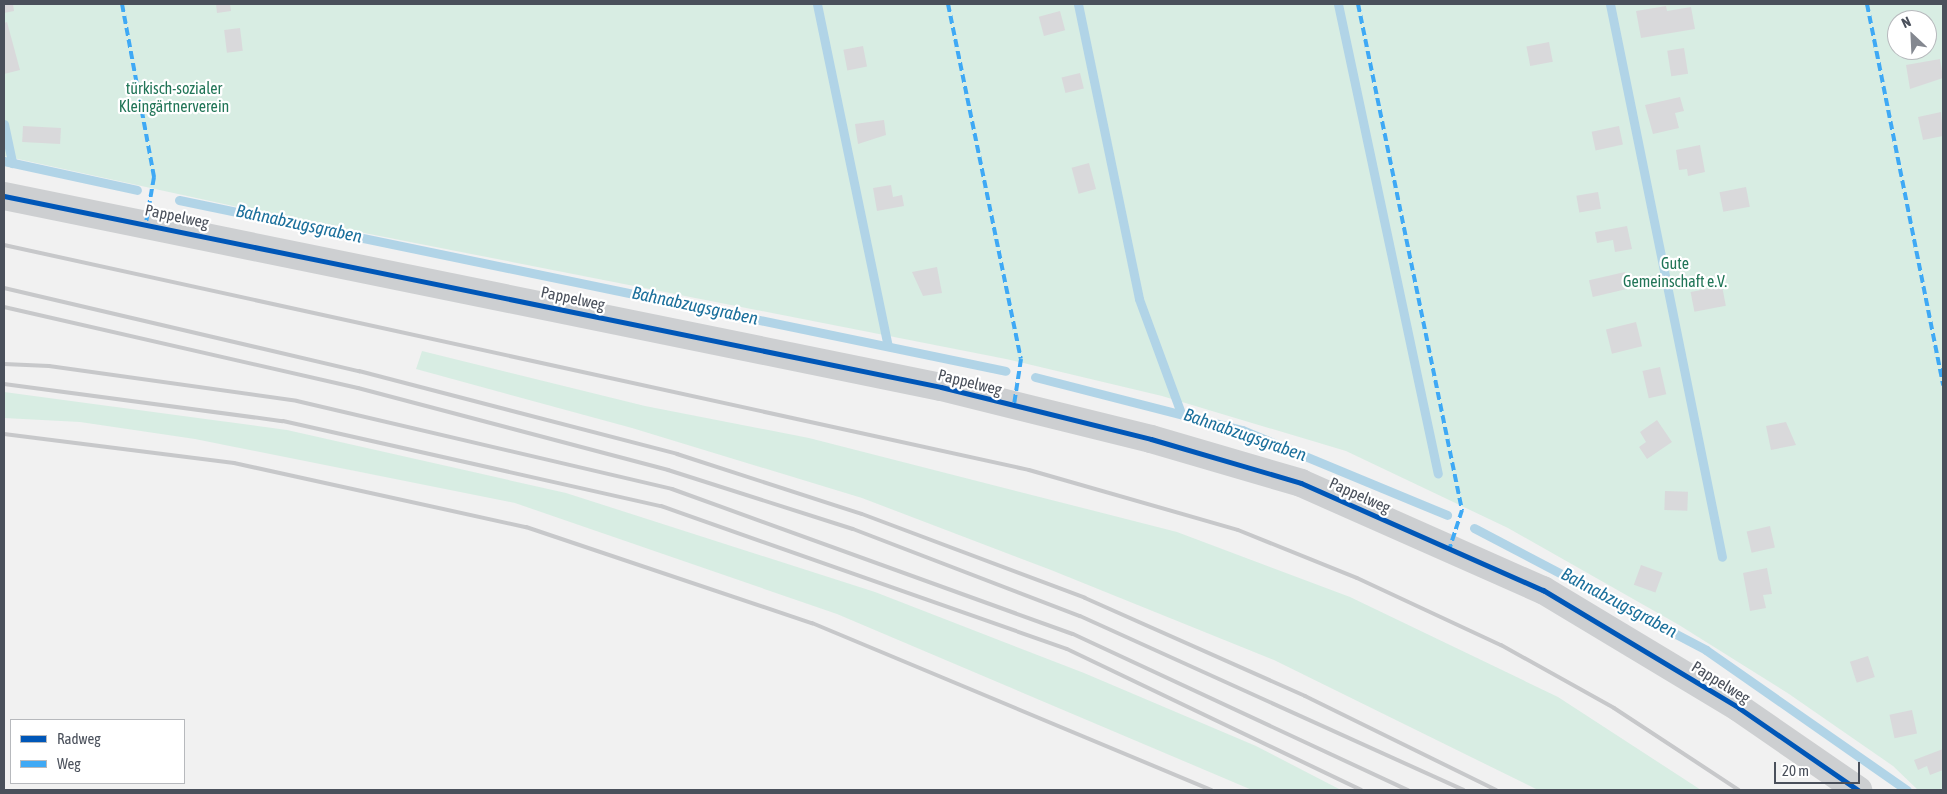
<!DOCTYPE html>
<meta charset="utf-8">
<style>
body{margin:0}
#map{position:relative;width:1947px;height:794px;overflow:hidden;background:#f1f1f1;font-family:"Asap Condensed",sans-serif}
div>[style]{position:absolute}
.green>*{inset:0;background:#d8ede3}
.stream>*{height:9px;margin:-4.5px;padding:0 4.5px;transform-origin:4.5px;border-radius:4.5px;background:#b1d4e7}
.building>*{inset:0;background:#d9d9db;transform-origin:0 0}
.minor>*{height:28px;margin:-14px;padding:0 14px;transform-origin:14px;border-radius:14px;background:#cdcfd1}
.rail>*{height:4px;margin:-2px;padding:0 2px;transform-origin:2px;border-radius:2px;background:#c7c8ca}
.quiet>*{height:4px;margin-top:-2px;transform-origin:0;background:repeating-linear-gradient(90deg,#3fa9f5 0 8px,transparent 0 12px)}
.cycleway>*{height:5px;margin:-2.5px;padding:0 2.5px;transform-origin:2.5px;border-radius:2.5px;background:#0057b8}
span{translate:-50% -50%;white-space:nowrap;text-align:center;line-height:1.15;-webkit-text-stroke:4.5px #fff;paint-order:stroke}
.park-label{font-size:16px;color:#217557}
.street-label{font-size:16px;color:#4a505b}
.water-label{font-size:18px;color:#1c709c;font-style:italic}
.frame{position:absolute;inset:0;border:5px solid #4a505b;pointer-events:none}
.legend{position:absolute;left:10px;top:719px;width:175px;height:65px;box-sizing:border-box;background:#fff;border:1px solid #b7b9bd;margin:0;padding:6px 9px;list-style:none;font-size:15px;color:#4a505b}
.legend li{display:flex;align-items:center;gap:10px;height:25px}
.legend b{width:25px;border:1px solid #b7b9bd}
.north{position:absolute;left:1887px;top:10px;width:50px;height:50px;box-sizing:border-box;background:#fff;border:1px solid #b7b9bd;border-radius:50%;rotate:335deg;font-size:14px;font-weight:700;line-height:20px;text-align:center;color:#4a505b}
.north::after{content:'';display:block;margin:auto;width:18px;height:22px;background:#848890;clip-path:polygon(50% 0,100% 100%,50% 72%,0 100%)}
.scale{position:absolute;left:1774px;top:762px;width:86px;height:22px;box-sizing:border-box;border:2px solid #4a505b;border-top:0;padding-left:6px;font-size:15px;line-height:18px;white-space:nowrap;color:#4a505b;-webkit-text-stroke:4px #fff;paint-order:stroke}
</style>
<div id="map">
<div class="green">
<i style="clip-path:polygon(evenodd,4px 4px,1943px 4px,1943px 790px,1918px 790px,1893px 766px,1789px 694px,1679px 625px,1508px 528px,1346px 451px,1162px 396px,1006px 359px,293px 219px,4px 156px,4px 4px,1897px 20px,1927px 20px,1927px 50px,1897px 50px,1897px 20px)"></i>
<i style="clip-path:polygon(422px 351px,645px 406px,809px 438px,1177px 532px,1350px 597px,1558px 697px,1701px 790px,1538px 790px,1274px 660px,1051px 570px,862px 498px,632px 428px,416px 369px)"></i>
<i style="clip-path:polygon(4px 392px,287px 430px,566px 493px,875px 592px,1084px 673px,1256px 746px,1341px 790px,1252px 790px,837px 614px,515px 503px,195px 439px,80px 422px,4px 418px)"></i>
</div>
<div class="stream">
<i style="left:817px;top:4px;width:349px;rotate:78.3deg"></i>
<i style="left:1078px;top:4px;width:301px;rotate:78.3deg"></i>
<i style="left:1139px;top:299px;width:121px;rotate:69.8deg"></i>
<i style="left:1338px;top:4px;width:480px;rotate:78deg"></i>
<i style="left:1610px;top:4px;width:564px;rotate:78.55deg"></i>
<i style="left:4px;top:124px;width:40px;rotate:78deg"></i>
<i style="left:4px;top:161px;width:136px;rotate:12.3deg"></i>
<i style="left:179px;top:200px;width:844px;rotate:11.68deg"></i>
<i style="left:1035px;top:377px;width:214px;rotate:14.4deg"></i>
<i style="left:1242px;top:430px;width:222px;rotate:22.5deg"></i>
<i style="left:1474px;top:528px;width:262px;rotate:27.7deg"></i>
<i style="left:1706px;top:650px;width:245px;rotate:34.9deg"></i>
</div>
<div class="building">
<i style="clip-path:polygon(4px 4px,13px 4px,14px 11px,4px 13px)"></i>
<i style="clip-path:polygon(216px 4px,230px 4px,231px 11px,217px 13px)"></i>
<i style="clip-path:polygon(1666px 6px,1667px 11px,1691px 7px,1695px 29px,1641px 38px,1636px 11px)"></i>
<i style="left:1060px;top:11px;width:20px;height:22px;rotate:75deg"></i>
<i style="clip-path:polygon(1918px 15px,1919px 20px,1896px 20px,1896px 19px)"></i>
<i style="clip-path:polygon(7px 22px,20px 70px,4px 74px,4px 23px)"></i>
<i style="left:240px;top:28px;width:23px;height:16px;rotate:83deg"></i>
<i style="left:1549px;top:42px;width:20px;height:23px;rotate:79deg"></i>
<i style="left:863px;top:46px;width:21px;height:20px;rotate:79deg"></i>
<i style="left:1684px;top:48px;width:26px;height:17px;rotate:81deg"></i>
<i style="clip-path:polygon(1940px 59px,1943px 78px,1910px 89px,1906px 65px)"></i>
<i style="left:1080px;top:73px;width:16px;height:19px;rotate:76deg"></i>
<i style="clip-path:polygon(1680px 97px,1684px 111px,1675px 113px,1679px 128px,1653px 134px,1645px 105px)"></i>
<i style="clip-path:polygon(1941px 112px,1943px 136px,1923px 140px,1918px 117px)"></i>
<i style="clip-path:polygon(884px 120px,886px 135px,858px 144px,855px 124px)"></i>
<i style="left:23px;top:126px;width:38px;height:16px;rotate:3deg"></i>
<i style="left:1619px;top:126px;width:19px;height:28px;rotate:78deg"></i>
<i style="clip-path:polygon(1700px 145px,1705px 172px,1688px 176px,1687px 169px,1679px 170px,1676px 150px)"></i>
<i style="left:1089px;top:163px;width:27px;height:18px;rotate:75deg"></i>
<i style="clip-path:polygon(891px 185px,893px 197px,902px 195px,904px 206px,877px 211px,873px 188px)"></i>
<i style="left:1746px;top:187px;width:20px;height:27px;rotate:79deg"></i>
<i style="left:1598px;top:192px;width:17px;height:22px;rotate:80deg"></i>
<i style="clip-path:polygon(1627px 226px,1632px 249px,1615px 252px,1613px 240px,1597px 243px,1595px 232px)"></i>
<i style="clip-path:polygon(937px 267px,942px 293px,923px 296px,912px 272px)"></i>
<i style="left:1625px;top:272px;width:17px;height:37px;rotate:77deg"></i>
<i style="left:1722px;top:286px;width:20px;height:32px;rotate:79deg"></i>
<i style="left:1636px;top:322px;width:25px;height:31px;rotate:76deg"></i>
<i style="left:1660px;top:367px;width:28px;height:18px;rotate:77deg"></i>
<i style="clip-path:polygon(1657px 420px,1672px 442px,1647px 459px,1639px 447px,1646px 442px,1640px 432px)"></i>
<i style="clip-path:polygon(1786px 422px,1796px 445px,1771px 450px,1766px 426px)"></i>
<i style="left:1665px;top:491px;width:23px;height:19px;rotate:2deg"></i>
<i style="left:1770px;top:526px;width:22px;height:24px;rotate:77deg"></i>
<i style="left:1641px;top:565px;width:23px;height:21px;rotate:20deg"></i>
<i style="clip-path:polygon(1767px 568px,1772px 594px,1763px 595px,1766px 608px,1750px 611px,1743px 573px)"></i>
<i style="left:1868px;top:656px;width:22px;height:19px;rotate:72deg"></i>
<i style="left:1912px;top:710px;width:24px;height:23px;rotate:78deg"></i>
<i style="clip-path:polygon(1943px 749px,1943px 770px,1930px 775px,1927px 766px,1918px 770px,1914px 760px)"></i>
</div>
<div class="minor">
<i style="left:4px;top:196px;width:956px;rotate:11.52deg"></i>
<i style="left:941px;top:387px;width:216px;rotate:13.9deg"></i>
<i style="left:1151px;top:439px;width:156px;rotate:16.3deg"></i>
<i style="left:1301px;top:483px;width:265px;rotate:23.9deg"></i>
<i style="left:1543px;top:590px;width:229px;rotate:31deg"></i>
<i style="left:1739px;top:708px;width:145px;rotate:34.6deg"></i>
</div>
<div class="rail">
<i style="left:4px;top:245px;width:1049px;rotate:12.38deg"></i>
<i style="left:1029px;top:470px;width:217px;rotate:16deg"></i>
<i style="left:1238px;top:530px;width:128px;rotate:22deg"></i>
<i style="left:1357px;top:578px;width:159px;rotate:25deg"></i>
<i style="left:1501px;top:645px;width:129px;rotate:29.1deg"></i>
<i style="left:1614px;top:708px;width:149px;rotate:33.3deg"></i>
<i style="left:4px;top:288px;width:365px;rotate:13.2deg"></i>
<i style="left:359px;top:371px;width:329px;rotate:14.6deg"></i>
<i style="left:677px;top:454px;width:194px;rotate:18deg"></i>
<i style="left:862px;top:514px;width:238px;rotate:20.6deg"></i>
<i style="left:1085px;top:598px;width:241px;rotate:24deg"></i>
<i style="left:1305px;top:696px;width:213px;rotate:26.2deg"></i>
<i style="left:4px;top:307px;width:363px;rotate:12.9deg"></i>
<i style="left:358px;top:388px;width:321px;rotate:14.8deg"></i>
<i style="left:668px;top:470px;width:194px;rotate:17.7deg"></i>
<i style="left:853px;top:529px;width:243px;rotate:21deg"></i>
<i style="left:1080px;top:616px;width:421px;rotate:24.4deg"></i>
<i style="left:4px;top:364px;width:45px;rotate:2.5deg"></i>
<i style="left:49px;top:366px;width:250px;rotate:8deg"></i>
<i style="left:297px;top:401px;width:385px;rotate:13.2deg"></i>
<i style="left:672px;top:489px;width:426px;rotate:19.9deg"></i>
<i style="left:1073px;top:634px;width:370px;rotate:25deg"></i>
<i style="left:4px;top:384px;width:281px;rotate:7.6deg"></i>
<i style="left:283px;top:421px;width:387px;rotate:12.7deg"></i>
<i style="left:661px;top:506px;width:430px;rotate:19.4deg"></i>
<i style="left:1067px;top:649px;width:326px;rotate:25.6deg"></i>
<i style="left:4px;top:434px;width:232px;rotate:7.2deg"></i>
<i style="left:234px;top:463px;width:299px;rotate:12.4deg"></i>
<i style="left:526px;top:527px;width:302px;rotate:18.6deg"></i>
<i style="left:812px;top:623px;width:433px;rotate:22.7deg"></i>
</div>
<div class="quiet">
<i style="left:122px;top:4px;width:176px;rotate:79.5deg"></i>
<i style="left:154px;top:177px;width:47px;rotate:99.9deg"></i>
<i style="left:948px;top:4px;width:362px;rotate:78.4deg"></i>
<i style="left:1021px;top:359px;width:47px;rotate:98.7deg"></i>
<i style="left:1358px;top:4px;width:517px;rotate:78.39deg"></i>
<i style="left:1462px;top:510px;width:40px;rotate:108deg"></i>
<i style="left:1867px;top:4px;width:389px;rotate:78.7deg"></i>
</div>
<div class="cycleway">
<i style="left:4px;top:196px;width:956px;rotate:11.52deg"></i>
<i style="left:941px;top:387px;width:216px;rotate:13.9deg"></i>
<i style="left:1151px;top:439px;width:156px;rotate:16.3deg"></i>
<i style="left:1301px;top:483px;width:265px;rotate:23.9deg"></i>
<i style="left:1543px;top:590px;width:229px;rotate:31deg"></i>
<i style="left:1739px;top:708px;width:145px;rotate:34.6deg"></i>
</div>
<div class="park-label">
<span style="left:174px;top:97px">türkisch-sozialer<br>Kleingärtnerverein</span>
<span style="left:1675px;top:272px">Gute<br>Gemeinschaft e.V.</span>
</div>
<div class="street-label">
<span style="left:177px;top:216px;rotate:12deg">Pappelweg</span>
<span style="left:573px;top:298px;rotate:12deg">Pappelweg</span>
<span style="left:970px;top:382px;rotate:14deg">Pappelweg</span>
<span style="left:1360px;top:495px;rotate:24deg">Pappelweg</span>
<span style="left:1721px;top:682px;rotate:32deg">Pappelweg</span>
</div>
<div class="water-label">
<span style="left:299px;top:224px;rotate:12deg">Bahnabzugsgraben</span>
<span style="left:695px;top:306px;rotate:12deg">Bahnabzugsgraben</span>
<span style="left:1245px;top:435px;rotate:19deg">Bahnabzugsgraben</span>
<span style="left:1619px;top:603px;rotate:28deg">Bahnabzugsgraben</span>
</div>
<div class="frame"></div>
<ul class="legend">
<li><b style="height:6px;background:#0057b8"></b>Radweg</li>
<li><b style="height:6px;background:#3fa9f5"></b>Weg</li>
</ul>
<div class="north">N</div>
<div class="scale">20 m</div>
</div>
